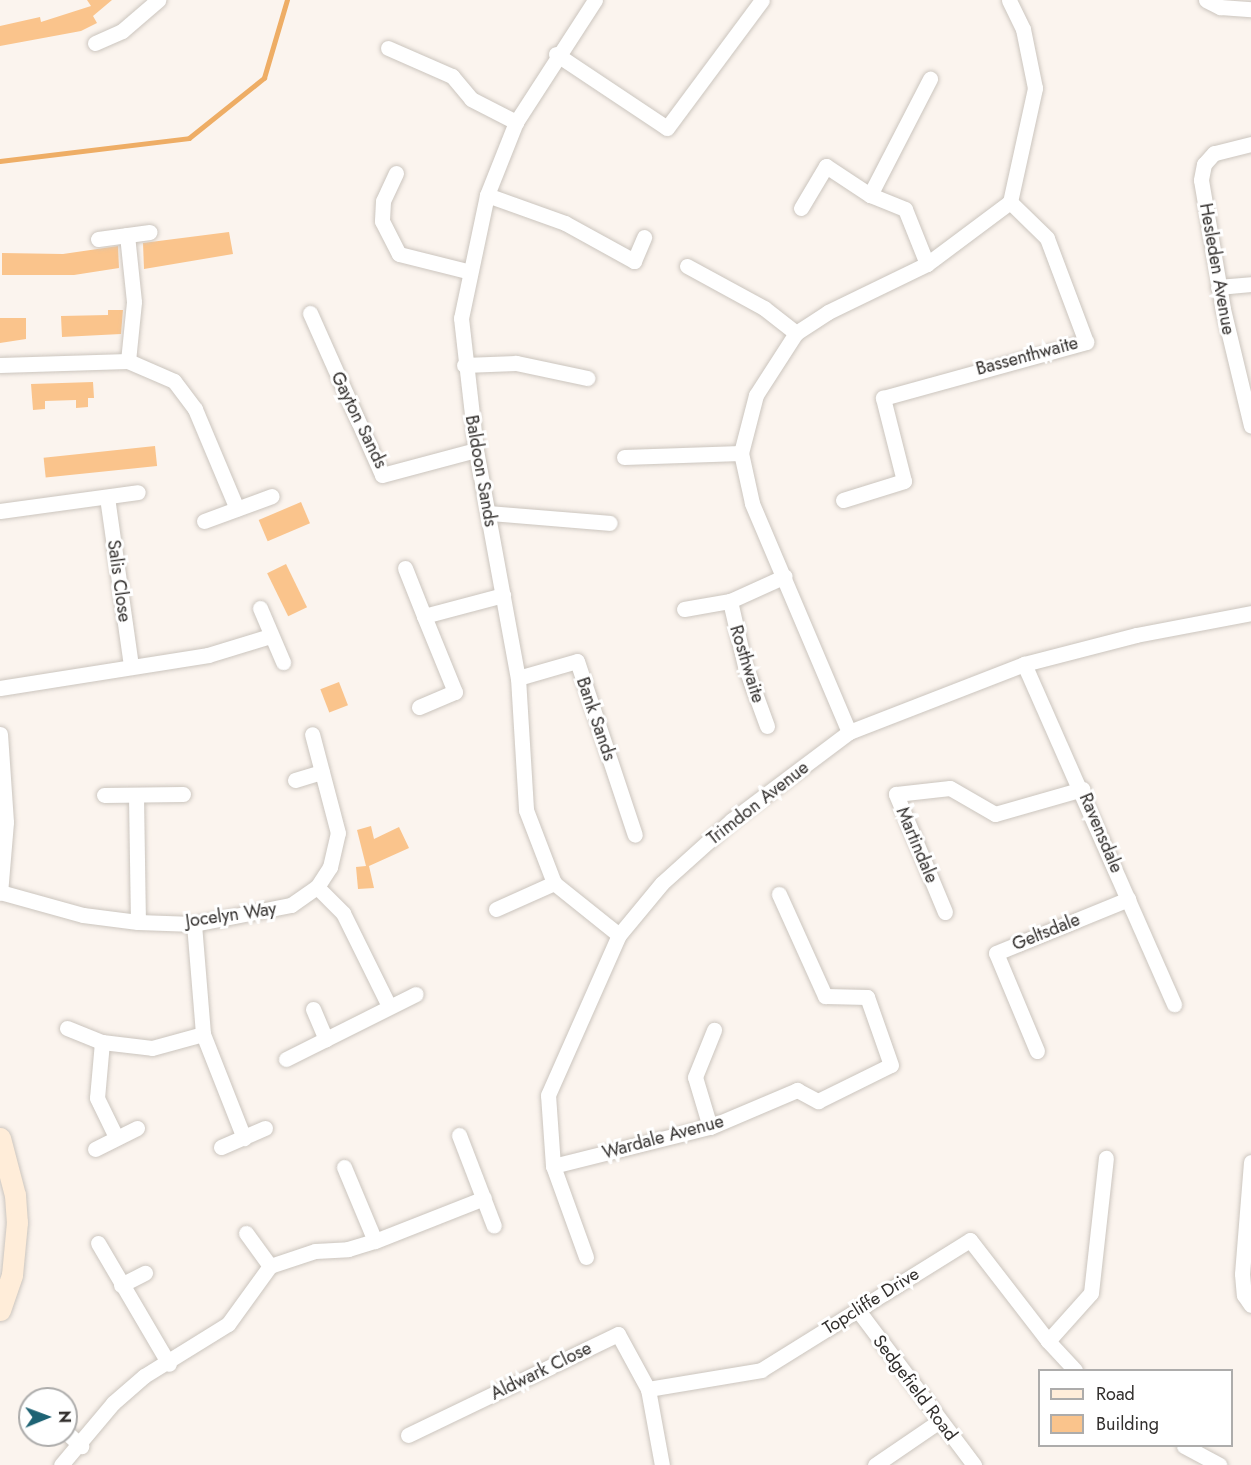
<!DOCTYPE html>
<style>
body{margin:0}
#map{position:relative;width:1251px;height:1465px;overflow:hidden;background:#fbf4ee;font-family:Jost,sans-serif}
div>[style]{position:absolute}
.stream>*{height:4.5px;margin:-2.25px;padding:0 2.25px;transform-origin:2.25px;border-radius:2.25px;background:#eead65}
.building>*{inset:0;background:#fac48c;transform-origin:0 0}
.roads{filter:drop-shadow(0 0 2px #cbc5be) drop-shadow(0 0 2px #cbc5be)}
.street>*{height:15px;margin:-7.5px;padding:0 7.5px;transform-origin:7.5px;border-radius:7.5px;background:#fff}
.secondary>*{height:21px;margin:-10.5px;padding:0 10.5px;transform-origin:10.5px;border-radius:10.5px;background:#ffedd9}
span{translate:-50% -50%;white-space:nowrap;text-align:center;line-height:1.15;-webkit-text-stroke:6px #fff;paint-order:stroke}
.street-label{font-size:18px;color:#322f2d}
.legend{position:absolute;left:1038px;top:1369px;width:195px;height:78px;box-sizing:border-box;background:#fff;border:2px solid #adacab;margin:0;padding:8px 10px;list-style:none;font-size:18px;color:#322f2d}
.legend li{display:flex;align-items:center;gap:12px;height:30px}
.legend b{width:30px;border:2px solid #adacab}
.north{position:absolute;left:18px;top:1387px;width:60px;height:60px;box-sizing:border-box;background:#fff;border:2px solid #adacab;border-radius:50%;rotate:89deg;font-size:16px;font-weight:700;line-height:24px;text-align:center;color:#322f2d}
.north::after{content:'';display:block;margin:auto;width:21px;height:27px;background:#1e6374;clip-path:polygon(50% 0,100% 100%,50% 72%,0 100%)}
</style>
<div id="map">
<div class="stream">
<i style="left:0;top:161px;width:190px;rotate:-6.9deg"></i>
<i style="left:189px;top:138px;width:96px;rotate:-38.7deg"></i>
<i style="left:264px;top:78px;width:81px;rotate:-73.6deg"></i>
</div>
<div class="building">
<i style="clip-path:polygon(87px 0,112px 0,93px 16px,97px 23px,81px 31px,0 46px,0 26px,40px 17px,41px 22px,91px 6px)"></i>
<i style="clip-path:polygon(229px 232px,233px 254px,144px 269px,143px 243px)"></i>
<i style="clip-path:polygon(118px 246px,119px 268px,74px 275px,2px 275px,2px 253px,63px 254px)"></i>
<i style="clip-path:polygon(108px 310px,123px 310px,121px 334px,62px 337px,61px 316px,108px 315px)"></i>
<i style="clip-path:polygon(0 318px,26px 318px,26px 339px,0 343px)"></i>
<i style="clip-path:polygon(93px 382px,94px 398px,88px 398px,88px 407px,76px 408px,76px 400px,45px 401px,45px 409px,33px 410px,31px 384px)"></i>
<i style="left:155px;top:446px;width:20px;height:112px;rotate:84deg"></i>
<i style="left:301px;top:502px;width:23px;height:46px;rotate:67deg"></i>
<i style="left:286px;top:564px;width:48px;height:21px;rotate:64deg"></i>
<i style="left:339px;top:682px;width:25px;height:20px;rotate:69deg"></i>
<i style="clip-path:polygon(371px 826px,374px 839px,399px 827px,409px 848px,369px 866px,374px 888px,358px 889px,356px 867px,366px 866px,357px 830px)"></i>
</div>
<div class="roads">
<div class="street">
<i style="left:595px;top:0;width:145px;rotate:122.9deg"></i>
<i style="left:516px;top:122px;width:79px;rotate:111.7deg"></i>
<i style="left:487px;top:195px;width:126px;rotate:101.9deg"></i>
<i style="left:461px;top:318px;width:133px;rotate:83.5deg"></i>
<i style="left:476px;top:450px;width:232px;rotate:79.6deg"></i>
<i style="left:518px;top:678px;width:132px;rotate:86.5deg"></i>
<i style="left:526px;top:810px;width:78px;rotate:69deg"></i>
<i style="left:554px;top:883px;width:83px;rotate:38.7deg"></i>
<i style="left:1206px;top:0;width:16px;rotate:27deg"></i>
<i style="left:1220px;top:7px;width:31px;rotate:4deg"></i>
<i style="left:95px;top:43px;width:30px;rotate:-24deg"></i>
<i style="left:122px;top:31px;width:48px;rotate:-40.7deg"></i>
<i style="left:388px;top:48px;width:70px;rotate:23.6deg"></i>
<i style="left:452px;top:76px;width:30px;rotate:50deg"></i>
<i style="left:471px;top:99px;width:51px;rotate:27.1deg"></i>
<i style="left:556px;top:54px;width:133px;rotate:33.7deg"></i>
<i style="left:667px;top:128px;width:159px;rotate:-53.4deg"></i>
<i style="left:1251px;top:144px;width:38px;rotate:166deg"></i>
<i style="left:1214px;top:153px;width:15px;rotate:132deg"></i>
<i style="left:1204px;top:164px;width:16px;rotate:101deg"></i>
<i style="left:1201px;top:180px;width:131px;rotate:80.3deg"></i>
<i style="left:1223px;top:309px;width:120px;rotate:76.5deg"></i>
<i style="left:396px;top:173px;width:31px;rotate:115deg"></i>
<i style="left:383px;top:201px;width:20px;rotate:93deg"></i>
<i style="left:382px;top:221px;width:37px;rotate:63deg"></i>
<i style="left:399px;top:254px;width:70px;rotate:14deg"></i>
<i style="left:487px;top:195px;width:83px;rotate:19.7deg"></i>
<i style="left:565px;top:223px;width:79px;rotate:28.8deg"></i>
<i style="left:634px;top:261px;width:26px;rotate:-67deg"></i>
<i style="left:801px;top:208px;width:49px;rotate:-59.2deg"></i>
<i style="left:826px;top:166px;width:53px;rotate:33.4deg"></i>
<i style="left:127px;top:235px;width:67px;rotate:84deg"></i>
<i style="left:134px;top:302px;width:59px;rotate:95.8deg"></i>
<i style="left:98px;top:239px;width:52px;rotate:-7.7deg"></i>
<i style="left:927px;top:264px;width:59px;rotate:-111.8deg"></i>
<i style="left:905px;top:209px;width:38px;rotate:-158deg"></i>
<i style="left:870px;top:195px;width:131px;rotate:-62.7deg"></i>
<i style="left:687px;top:266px;width:88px;rotate:28.6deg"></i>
<i style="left:764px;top:308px;width:41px;rotate:38deg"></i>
<i style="left:1218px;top:287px;width:33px;rotate:-5deg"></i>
<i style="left:310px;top:313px;width:177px;rotate:66deg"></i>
<i style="left:382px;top:475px;width:97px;rotate:-14.9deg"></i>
<i style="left:0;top:365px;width:128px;rotate:-1.8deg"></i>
<i style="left:128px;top:361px;width:50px;rotate:23.5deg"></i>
<i style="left:174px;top:381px;width:35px;rotate:53deg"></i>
<i style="left:195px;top:409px;width:108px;rotate:67.2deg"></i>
<i style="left:464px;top:365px;width:52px;rotate:-2.2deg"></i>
<i style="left:516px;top:363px;width:73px;rotate:11.9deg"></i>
<i style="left:624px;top:457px;width:117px;rotate:-2deg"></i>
<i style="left:107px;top:497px;width:171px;rotate:81.9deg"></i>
<i style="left:843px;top:500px;width:64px;rotate:-17.3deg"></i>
<i style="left:904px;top:481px;width:86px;rotate:-104.2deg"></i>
<i style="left:883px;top:398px;width:211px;rotate:-15.4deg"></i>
<i style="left:1086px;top:342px;width:111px;rotate:-110.6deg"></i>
<i style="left:1047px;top:238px;width:52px;rotate:-135.8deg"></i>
<i style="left:0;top:511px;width:139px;rotate:-7.8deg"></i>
<i style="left:489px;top:513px;width:121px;rotate:4.7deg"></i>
<i style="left:204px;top:521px;width:72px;rotate:-20.2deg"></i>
<i style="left:405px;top:568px;width:52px;rotate:68.4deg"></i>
<i style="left:260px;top:608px;width:59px;rotate:66.9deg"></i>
<i style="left:684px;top:609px;width:47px;rotate:-9.9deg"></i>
<i style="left:1024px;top:664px;width:372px;rotate:66.2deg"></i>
<i style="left:518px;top:678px;width:61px;rotate:-16.1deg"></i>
<i style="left:577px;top:661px;width:183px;rotate:71.6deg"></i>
<i style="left:0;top:688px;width:211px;rotate:-9deg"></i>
<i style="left:208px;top:655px;width:65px;rotate:-17deg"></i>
<i style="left:419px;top:707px;width:39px;rotate:-23deg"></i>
<i style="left:455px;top:692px;width:82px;rotate:-112.2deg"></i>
<i style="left:424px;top:616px;width:82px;rotate:-14.9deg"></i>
<i style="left:767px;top:726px;width:64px;rotate:-110.1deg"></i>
<i style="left:745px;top:666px;width:67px;rotate:-103deg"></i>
<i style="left:730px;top:601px;width:60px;rotate:-24.4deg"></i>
<i style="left:849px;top:732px;width:249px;rotate:-113deg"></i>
<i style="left:752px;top:503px;width:51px;rotate:-102.4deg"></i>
<i style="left:741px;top:453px;width:60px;rotate:-75.5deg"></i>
<i style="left:756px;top:395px;width:74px;rotate:-57.2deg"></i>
<i style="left:796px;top:333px;width:38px;rotate:-33deg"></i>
<i style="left:828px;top:312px;width:110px;rotate:-25.9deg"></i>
<i style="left:927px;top:264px;width:104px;rotate:-36.8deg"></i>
<i style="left:1010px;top:202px;width:117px;rotate:-77.6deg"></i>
<i style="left:1035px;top:88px;width:60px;rotate:-101.5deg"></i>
<i style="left:1023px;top:29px;width:32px;rotate:-116deg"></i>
<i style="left:0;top:734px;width:88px;rotate:86.1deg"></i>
<i style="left:6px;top:822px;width:71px;rotate:94.8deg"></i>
<i style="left:295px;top:780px;width:28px;rotate:-17deg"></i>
<i style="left:104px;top:795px;width:79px;rotate:-0.7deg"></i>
<i style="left:136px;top:796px;width:126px;rotate:89.1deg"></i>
<i style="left:317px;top:887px;width:37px;rotate:45deg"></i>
<i style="left:343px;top:913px;width:104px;rotate:63.7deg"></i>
<i style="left:0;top:892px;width:86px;rotate:15.5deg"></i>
<i style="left:83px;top:915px;width:55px;rotate:7.3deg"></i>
<i style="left:138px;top:922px;width:56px;rotate:2deg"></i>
<i style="left:194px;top:924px;width:99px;rotate:-11.1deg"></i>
<i style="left:291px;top:905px;width:32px;rotate:-35deg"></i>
<i style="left:317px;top:887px;width:24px;rotate:-57deg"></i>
<i style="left:330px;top:867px;width:35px;rotate:-77deg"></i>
<i style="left:338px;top:833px;width:102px;rotate:-104.7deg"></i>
<i style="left:496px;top:909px;width:64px;rotate:-24.1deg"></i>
<i style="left:945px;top:912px;width:128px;rotate:-112.6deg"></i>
<i style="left:896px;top:794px;width:54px;rotate:-6.3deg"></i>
<i style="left:950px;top:788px;width:52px;rotate:30deg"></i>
<i style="left:995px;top:814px;width:91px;rotate:-16deg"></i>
<i style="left:194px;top:924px;width:110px;rotate:85.3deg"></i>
<i style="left:203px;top:1034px;width:112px;rotate:68.5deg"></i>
<i style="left:313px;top:1009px;width:33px;rotate:67deg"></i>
<i style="left:67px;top:1028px;width:38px;rotate:22deg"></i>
<i style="left:102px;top:1042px;width:50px;rotate:6.8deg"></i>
<i style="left:152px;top:1048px;width:53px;rotate:-15.4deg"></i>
<i style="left:102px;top:1042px;width:56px;rotate:95.1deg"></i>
<i style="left:97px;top:1098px;width:43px;rotate:64deg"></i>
<i style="left:1037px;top:1051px;width:106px;rotate:-112.7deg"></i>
<i style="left:996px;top:953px;width:143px;rotate:-22.2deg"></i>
<i style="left:286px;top:1059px;width:145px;rotate:-26.6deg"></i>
<i style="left:710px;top:1127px;width:52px;rotate:-106.7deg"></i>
<i style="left:695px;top:1077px;width:51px;rotate:-68deg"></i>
<i style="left:459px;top:1135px;width:97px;rotate:69deg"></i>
<i style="left:221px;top:1147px;width:48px;rotate:-23.4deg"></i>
<i style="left:95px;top:1149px;width:47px;rotate:-26.6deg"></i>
<i style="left:1251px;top:1162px;width:112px;rotate:94.6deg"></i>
<i style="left:1242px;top:1274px;width:21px;rotate:85deg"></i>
<i style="left:1244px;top:1295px;width:12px;rotate:55deg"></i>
<i style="left:553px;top:1166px;width:162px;rotate:-14deg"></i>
<i style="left:710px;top:1127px;width:95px;rotate:-23deg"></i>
<i style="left:797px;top:1090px;width:24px;rotate:28deg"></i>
<i style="left:818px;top:1101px;width:81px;rotate:-26.3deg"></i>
<i style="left:891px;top:1065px;width:72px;rotate:-109.4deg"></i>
<i style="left:867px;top:997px;width:42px;rotate:-178.6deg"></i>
<i style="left:825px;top:996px;width:112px;rotate:-114.3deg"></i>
<i style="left:344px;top:1167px;width:80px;rotate:67.3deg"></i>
<i style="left:246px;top:1233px;width:41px;rotate:54deg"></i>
<i style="left:98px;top:1243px;width:140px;rotate:59.6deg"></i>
<i style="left:586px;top:1257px;width:97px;rotate:-109.9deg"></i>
<i style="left:553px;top:1166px;width:71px;rotate:-94deg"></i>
<i style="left:548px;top:1095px;width:175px;rotate:-66.1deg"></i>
<i style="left:619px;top:935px;width:67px;rotate:-50.4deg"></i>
<i style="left:662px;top:883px;width:94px;rotate:-42deg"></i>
<i style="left:732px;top:820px;width:146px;rotate:-36.9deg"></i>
<i style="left:849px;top:732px;width:188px;rotate:-21.2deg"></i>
<i style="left:1024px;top:664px;width:116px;rotate:-14.5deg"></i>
<i style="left:1136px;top:635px;width:117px;rotate:-10.8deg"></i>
<i style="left:121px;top:1285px;width:27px;rotate:-27deg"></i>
<i style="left:857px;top:1309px;width:195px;rotate:53.1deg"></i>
<i style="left:1075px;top:1370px;width:40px;rotate:-133deg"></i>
<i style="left:1048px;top:1341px;width:64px;rotate:-48.1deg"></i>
<i style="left:1091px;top:1293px;width:136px;rotate:-83.7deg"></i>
<i style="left:648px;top:1389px;width:115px;rotate:-9.5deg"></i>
<i style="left:761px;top:1370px;width:246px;rotate:-31.9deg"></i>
<i style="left:970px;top:1240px;width:128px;rotate:52.3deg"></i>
<i style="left:66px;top:1432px;width:21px;rotate:43deg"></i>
<i style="left:408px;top:1435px;width:233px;rotate:-25.7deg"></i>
<i style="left:618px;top:1334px;width:63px;rotate:61.4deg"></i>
<i style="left:648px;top:1389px;width:77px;rotate:79.6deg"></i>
<i style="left:1184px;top:1446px;width:40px;rotate:28deg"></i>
<i style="left:61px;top:1465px;width:81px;rotate:-50deg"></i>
<i style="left:113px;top:1403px;width:41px;rotate:-41.1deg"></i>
<i style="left:144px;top:1376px;width:99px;rotate:-31.8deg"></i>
<i style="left:228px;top:1324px;width:72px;rotate:-54.1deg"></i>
<i style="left:270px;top:1266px;width:47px;rotate:-18.4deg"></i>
<i style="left:315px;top:1251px;width:33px;rotate:-3deg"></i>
<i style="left:348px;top:1249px;width:28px;rotate:-17deg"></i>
<i style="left:375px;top:1241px;width:117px;rotate:-21.5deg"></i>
<i style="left:875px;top:1465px;width:76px;rotate:-34.3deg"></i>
</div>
<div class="secondary">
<i style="left:0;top:1138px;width:59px;rotate:75.3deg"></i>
<i style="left:15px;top:1195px;width:27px;rotate:86deg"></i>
<i style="left:17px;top:1222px;width:53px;rotate:95.4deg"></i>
<i style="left:12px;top:1275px;width:37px;rotate:109deg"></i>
</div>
</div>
<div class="street-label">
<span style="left:1217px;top:269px;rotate:80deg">Hesleden Avenue</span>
<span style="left:1027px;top:356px;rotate:-15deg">Bassenthwaite</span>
<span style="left:359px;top:420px;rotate:64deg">Gayton Sands</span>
<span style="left:481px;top:471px;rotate:80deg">Baldoon Sands</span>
<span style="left:119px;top:581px;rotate:82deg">Salis Close</span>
<span style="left:747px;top:664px;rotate:73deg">Rosthwaite</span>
<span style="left:596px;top:719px;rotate:71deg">Bank Sands</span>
<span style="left:758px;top:803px;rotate:-38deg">Trimdon Avenue</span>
<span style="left:1101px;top:833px;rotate:67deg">Ravensdale</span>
<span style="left:917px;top:845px;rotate:67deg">Martindale</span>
<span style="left:231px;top:915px;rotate:-8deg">Jocelyn Way</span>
<span style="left:1046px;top:932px;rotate:-22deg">Geltsdale</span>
<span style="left:663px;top:1137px;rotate:-15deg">Wardale Avenue</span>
<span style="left:871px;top:1301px;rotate:-32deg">Topcliffe Drive</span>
<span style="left:541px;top:1371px;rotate:-26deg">Aldwark Close</span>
<span style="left:915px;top:1388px;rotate:53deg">Sedgefield Road</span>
</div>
<ul class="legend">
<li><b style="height:8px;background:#ffedd9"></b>Road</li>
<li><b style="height:16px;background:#fac48c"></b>Building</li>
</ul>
<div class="north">N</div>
</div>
